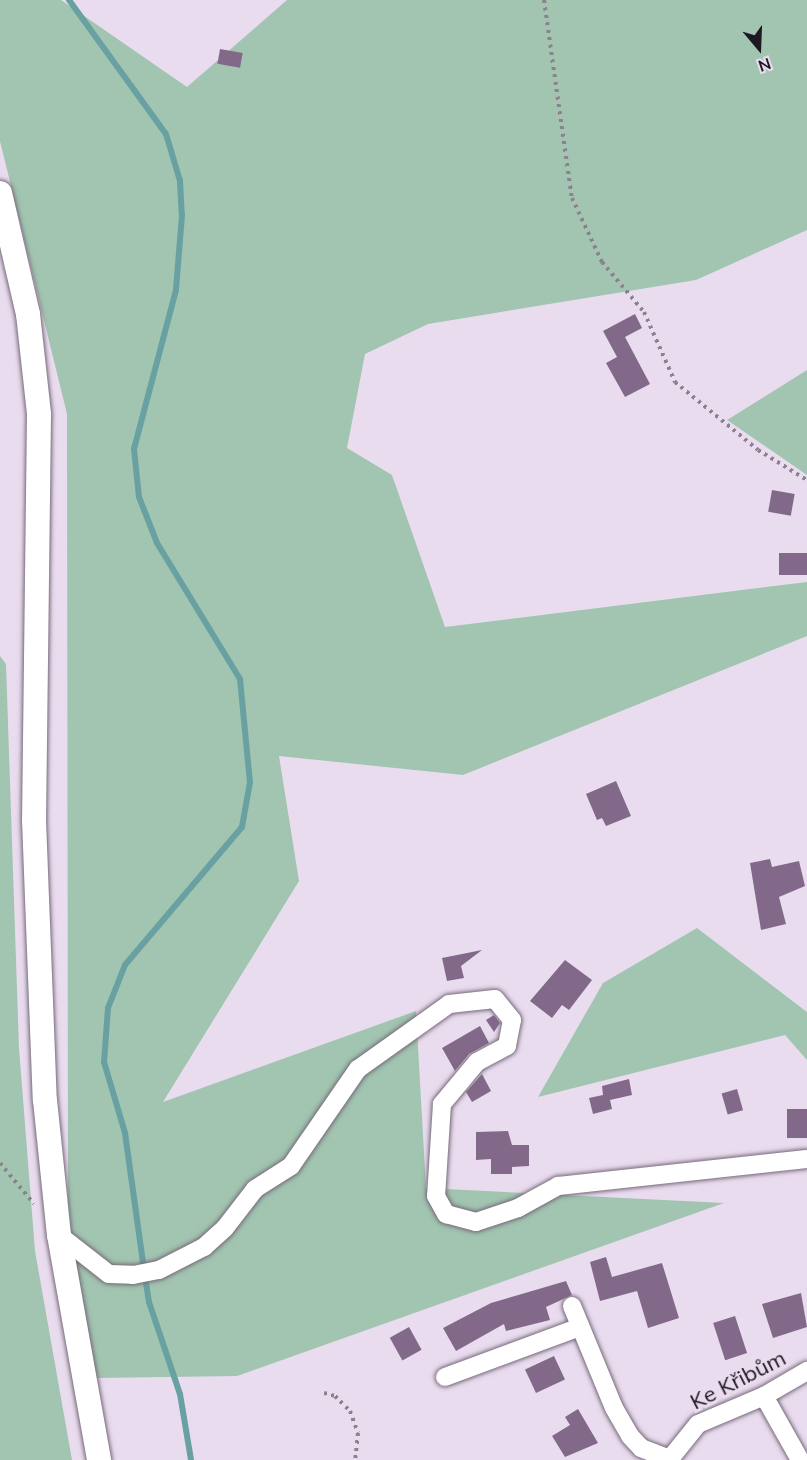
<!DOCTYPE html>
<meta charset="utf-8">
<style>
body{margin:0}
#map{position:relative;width:807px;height:1460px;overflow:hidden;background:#eadcef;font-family:Mulish,sans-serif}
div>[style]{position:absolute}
.green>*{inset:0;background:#a1c5b0}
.stream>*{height:6px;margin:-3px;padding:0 3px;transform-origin:3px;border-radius:3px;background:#69a1a2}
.building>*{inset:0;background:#82698a;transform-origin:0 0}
.path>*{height:4px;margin-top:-2px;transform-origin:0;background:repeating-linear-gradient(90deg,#8b818f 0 3px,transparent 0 7.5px)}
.roads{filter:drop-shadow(0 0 2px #766a7a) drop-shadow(0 0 2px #766a7a)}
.minor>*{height:18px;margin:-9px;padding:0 9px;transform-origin:9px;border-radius:9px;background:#fff}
.major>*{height:24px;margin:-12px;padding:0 12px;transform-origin:12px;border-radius:12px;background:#fff}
span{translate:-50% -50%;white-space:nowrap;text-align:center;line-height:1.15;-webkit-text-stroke:6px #eadcef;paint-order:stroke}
.street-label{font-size:22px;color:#1e1920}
.north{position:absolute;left:729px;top:18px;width:60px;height:60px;-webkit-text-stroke:4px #eadcef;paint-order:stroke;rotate:161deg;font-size:16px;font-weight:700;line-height:24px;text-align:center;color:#1e1920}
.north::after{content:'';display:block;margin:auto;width:21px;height:27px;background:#1e1920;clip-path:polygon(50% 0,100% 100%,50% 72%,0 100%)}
</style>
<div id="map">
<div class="green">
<i style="clip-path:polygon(0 0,61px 0,187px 87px,287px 0,807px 0,807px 230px,696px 280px,428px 324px,365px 354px,347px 448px,392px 475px,445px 627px,807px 582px,807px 636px,463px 775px,279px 756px,299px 881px,163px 1102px,416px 1011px,426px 1188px,724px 1203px,237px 1376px,96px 1378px,68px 1216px,67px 414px,0 141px)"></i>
<i style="clip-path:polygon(807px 370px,807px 475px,727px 420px)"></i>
<i style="clip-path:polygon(0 656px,6px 664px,19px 1048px,35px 1251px,72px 1460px,0 1460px)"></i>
<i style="clip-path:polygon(697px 928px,807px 1012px,807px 1060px,785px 1035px,538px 1097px,603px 983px)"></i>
</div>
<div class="stream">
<i style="left:69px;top:0;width:165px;rotate:54.1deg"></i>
<i style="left:166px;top:134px;width:49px;rotate:73.4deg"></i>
<i style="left:180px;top:181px;width:34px;rotate:87deg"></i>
<i style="left:182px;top:215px;width:75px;rotate:94.6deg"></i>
<i style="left:176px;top:290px;width:164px;rotate:104.8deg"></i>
<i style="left:134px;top:449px;width:48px;rotate:84.1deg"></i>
<i style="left:139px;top:497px;width:49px;rotate:68.6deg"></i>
<i style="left:157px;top:543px;width:159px;rotate:58.6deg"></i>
<i style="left:240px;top:679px;width:103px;rotate:84.5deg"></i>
<i style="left:250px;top:782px;width:46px;rotate:100.1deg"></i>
<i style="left:242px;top:827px;width:181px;rotate:130.3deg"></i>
<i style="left:125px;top:965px;width:46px;rotate:111.6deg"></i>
<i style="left:108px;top:1008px;width:54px;rotate:94.2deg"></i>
<i style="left:104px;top:1062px;width:74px;rotate:73.5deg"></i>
<i style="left:125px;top:1133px;width:131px;rotate:82.1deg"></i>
<i style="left:146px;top:1283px;width:19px;rotate:81deg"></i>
<i style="left:149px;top:1302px;width:97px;rotate:71.4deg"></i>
<i style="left:180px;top:1394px;width:67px;rotate:80.5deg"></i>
</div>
<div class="building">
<i style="left:220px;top:49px;width:23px;height:15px;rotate:10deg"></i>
<i style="clip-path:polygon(635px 314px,642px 328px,625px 337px,650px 384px,625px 397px,606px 363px,617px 357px,603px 331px)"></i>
<i style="left:772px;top:490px;width:23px;height:22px;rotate:10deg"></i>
<i style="left:779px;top:553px;width:28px;height:22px"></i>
<i style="clip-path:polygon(616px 781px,631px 816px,606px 826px,602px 818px,597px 820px,586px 794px)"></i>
<i style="clip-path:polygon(770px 859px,772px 867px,799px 861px,805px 886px,779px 897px,786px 924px,761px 930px,750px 863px)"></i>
<i style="clip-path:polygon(482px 950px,461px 966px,464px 978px,447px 981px,442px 958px)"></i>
<i style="clip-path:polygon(565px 960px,592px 980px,569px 1010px,562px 1005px,552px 1018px,530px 1001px)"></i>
<i style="clip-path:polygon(494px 1015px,500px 1023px,494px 1032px,486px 1020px)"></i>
<i style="clip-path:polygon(480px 1026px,489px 1043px,469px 1054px,455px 1071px,442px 1048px)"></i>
<i style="clip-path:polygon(482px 1074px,491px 1091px,472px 1102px,466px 1092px)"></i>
<i style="clip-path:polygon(629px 1079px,632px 1095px,610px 1100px,612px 1109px,593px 1114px,589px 1098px,603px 1095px,602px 1086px)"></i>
<i style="left:737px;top:1089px;width:22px;height:16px;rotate:74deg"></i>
<i style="left:787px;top:1109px;width:20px;height:29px"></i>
<i style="clip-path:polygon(508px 1131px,512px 1145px,529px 1145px,529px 1166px,512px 1167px,512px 1174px,491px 1174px,491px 1159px,476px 1160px,476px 1132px)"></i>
<i style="clip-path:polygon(606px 1257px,612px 1277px,662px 1263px,679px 1318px,648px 1328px,637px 1291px,600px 1301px,590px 1262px)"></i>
<i style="clip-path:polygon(566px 1281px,572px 1295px,546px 1307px,550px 1320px,506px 1331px,504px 1324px,456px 1351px,443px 1328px,491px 1303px)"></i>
<i style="clip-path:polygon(801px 1293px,807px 1327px,773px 1338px,762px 1304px)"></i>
<i style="left:735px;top:1316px;width:39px;height:23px;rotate:72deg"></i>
<i style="left:409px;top:1327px;width:26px;height:22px;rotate:61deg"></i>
<i style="left:554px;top:1356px;width:26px;height:32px;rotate:65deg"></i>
<i style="clip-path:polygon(578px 1409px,598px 1443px,565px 1457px,552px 1436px,570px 1425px,565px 1417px)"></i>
</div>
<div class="path">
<i style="left:544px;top:0;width:200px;rotate:82deg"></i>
<i style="left:572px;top:198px;width:71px;rotate:64.9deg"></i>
<i style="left:602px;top:262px;width:65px;rotate:50deg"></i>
<i style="left:644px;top:312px;width:77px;rotate:66.1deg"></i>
<i style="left:675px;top:382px;width:107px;rotate:39.3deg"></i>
<i style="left:758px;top:450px;width:57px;rotate:31.5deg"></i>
<i style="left:0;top:1163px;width:53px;rotate:50.3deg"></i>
<i style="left:324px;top:1393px;width:11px;rotate:15deg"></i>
<i style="left:335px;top:1396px;width:21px;rotate:45deg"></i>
<i style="left:350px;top:1411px;width:23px;rotate:70deg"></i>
<i style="left:358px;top:1433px;width:27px;rotate:96deg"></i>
</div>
<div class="roads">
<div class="minor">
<i style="left:59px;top:1235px;width:63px;rotate:38deg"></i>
<i style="left:109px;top:1274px;width:24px;rotate:2deg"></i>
<i style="left:133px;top:1275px;width:26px;rotate:-11deg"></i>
<i style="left:159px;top:1270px;width:51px;rotate:-27.1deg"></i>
<i style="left:204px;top:1247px;width:28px;rotate:-42deg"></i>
<i style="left:225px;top:1228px;width:49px;rotate:-52.4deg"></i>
<i style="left:255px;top:1189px;width:43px;rotate:-32.6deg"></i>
<i style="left:291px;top:1166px;width:118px;rotate:-55.4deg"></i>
<i style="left:358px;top:1069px;width:112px;rotate:-35.5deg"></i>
<i style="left:449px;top:1004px;width:46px;rotate:-6.2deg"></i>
<i style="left:495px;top:999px;width:27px;rotate:51deg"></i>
<i style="left:512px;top:1020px;width:26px;rotate:101deg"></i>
<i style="left:507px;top:1046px;width:34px;rotate:152deg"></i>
<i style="left:477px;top:1062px;width:55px;rotate:129.8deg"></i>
<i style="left:442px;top:1104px;width:92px;rotate:93.7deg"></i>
<i style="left:436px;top:1196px;width:21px;rotate:61deg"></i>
<i style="left:446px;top:1214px;width:31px;rotate:15deg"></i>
<i style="left:476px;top:1222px;width:44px;rotate:-18.4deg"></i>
<i style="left:518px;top:1208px;width:46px;rotate:-28.8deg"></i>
<i style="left:558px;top:1186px;width:250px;rotate:-6.2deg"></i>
<i style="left:572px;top:1306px;width:110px;rotate:67.6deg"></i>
<i style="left:614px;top:1408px;width:32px;rotate:60deg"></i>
<i style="left:630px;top:1436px;width:16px;rotate:47deg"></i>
<i style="left:641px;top:1448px;width:30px;rotate:21deg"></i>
<i style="left:445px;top:1377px;width:144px;rotate:-20.3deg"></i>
<i style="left:764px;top:1396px;width:73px;rotate:60.6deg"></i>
<i style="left:669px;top:1460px;width:46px;rotate:-51.1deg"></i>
<i style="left:698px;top:1424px;width:72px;rotate:-23deg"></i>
<i style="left:764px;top:1396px;width:50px;rotate:-30.2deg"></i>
</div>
<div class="major">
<i style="left:0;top:193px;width:124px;rotate:77deg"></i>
<i style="left:28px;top:314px;width:101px;rotate:83.7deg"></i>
<i style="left:39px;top:414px;width:406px;rotate:90.7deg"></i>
<i style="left:34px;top:820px;width:280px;rotate:87.8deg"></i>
<i style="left:45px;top:1100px;width:136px;rotate:84.1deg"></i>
<i style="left:59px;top:1235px;width:229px;rotate:79.9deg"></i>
</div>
</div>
<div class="street-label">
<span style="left:738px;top:1380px;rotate:-27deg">Ke Křibům</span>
</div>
<div class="north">N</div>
</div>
